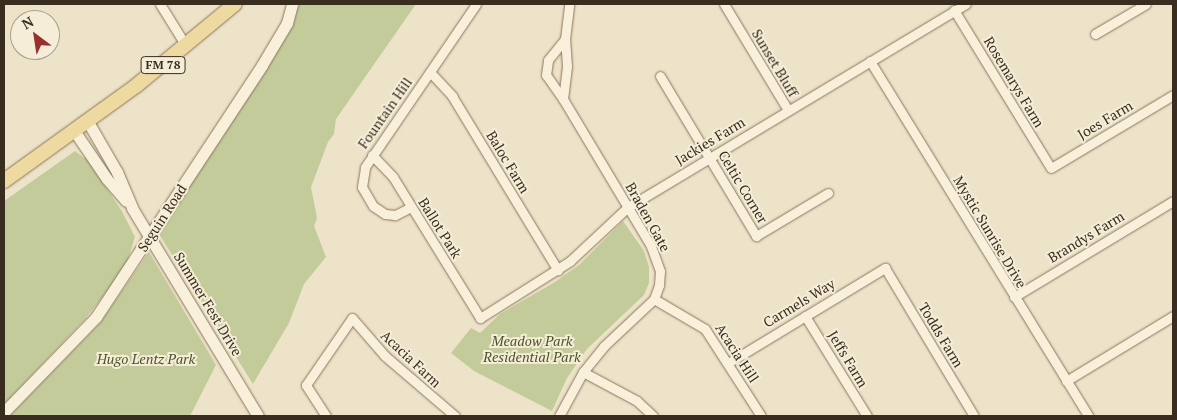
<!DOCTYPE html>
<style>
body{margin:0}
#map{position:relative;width:1177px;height:420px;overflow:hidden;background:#ede3c8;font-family:"PT Serif",serif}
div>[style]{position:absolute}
.green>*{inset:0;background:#c4cb9b}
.roads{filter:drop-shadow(0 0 1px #89765d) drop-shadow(0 0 1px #89765d)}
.minor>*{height:9px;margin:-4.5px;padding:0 4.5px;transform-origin:4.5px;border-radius:4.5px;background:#f8f0db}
.tertiary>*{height:11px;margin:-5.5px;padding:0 5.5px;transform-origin:5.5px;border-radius:5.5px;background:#f8f0db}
.primary>*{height:14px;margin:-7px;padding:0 7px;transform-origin:7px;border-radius:7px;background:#eed9a1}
span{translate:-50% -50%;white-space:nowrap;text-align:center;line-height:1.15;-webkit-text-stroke:4px #f5edd7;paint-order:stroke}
.shield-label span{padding:1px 4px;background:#f5edd7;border:1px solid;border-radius:4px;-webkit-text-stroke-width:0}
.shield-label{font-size:12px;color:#392d20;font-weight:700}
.street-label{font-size:14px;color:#392d20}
.park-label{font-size:14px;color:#485528;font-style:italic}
.frame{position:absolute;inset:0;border:5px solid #392d20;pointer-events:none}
.north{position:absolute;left:10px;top:10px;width:50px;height:50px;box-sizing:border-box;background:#f5edd7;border:1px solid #aaa08e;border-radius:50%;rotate:329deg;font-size:14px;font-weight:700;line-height:20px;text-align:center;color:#392d20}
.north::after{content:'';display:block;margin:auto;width:18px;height:22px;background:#96312f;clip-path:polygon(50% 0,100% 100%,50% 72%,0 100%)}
</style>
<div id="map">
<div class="green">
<i style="clip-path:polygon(300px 4px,416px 4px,336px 119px,334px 134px,328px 142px,311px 187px,317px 218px,314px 226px,326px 257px,304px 284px,289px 323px,253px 384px,159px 234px)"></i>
<i style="clip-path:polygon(75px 151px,84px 158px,87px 158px,123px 213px,135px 237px,127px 262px,108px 290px,85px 319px,4px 404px,4px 201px)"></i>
<i style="clip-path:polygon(623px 221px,644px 251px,649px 267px,649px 283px,644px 295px,587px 349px,567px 378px,552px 411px,474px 371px,451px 353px,471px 328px,480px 333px,500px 314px,555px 282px,579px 265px)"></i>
<i style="clip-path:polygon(149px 252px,216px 365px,190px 416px,10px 416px,100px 323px)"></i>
</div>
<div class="roads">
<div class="minor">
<i style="left:160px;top:4px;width:49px;rotate:58.2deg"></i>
<i style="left:724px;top:4px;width:124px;rotate:58.9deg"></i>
<i style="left:954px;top:10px;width:185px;rotate:58.5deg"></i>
<i style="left:1051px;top:168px;width:142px;rotate:-30.9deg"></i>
<i style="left:1095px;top:34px;width:59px;rotate:-30.5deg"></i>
<i style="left:870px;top:61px;width:417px;rotate:58.4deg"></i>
<i style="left:430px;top:72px;width:33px;rotate:47deg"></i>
<i style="left:452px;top:96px;width:204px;rotate:58.7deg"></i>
<i style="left:660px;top:76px;width:187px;rotate:59deg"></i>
<i style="left:756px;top:236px;width:84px;rotate:-30.8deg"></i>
<i style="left:563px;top:99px;width:33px;rotate:-83deg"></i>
<i style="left:567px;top:66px;width:27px;rotate:-94deg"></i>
<i style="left:565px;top:39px;width:35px;rotate:-83deg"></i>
<i style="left:372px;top:155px;width:30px;rotate:46deg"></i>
<i style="left:393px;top:177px;width:166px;rotate:58.3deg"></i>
<i style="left:480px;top:318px;width:107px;rotate:-32.3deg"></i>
<i style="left:570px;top:261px;width:79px;rotate:-43deg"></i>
<i style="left:628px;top:207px;width:394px;rotate:-31deg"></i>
<i style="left:411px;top:207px;width:18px;rotate:153deg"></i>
<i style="left:395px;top:215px;width:10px;rotate:-174deg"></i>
<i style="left:385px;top:214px;width:14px;rotate:-146deg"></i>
<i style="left:373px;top:206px;width:22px;rotate:-120deg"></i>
<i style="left:362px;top:187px;width:20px;rotate:-81deg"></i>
<i style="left:365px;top:167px;width:197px;rotate:-55.7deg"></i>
<i style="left:1014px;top:297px;width:186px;rotate:-31.1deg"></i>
<i style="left:654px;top:299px;width:59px;rotate:30.5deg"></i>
<i style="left:705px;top:329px;width:103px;rotate:57.2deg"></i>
<i style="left:805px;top:316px;width:118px;rotate:58.2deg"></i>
<i style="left:728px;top:363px;width:184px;rotate:-31.2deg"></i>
<i style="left:885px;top:268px;width:173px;rotate:59deg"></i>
<i style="left:583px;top:372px;width:61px;rotate:28.2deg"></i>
<i style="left:637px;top:401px;width:22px;rotate:43deg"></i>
<i style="left:1066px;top:381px;width:125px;rotate:-31.3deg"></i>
<i style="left:326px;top:416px;width:37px;rotate:-123deg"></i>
<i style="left:306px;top:385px;width:81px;rotate:-55.5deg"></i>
<i style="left:352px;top:318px;width:50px;rotate:49deg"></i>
<i style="left:385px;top:356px;width:92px;rotate:40.6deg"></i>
<i style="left:559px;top:416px;width:50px;rotate:-61.4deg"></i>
<i style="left:583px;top:372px;width:33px;rotate:-51deg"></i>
<i style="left:604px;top:346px;width:69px;rotate:-43.2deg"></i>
<i style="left:654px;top:299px;width:15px;rotate:-70deg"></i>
<i style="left:659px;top:285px;width:14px;rotate:-86deg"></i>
<i style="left:660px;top:271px;width:27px;rotate:-110deg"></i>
<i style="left:651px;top:246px;width:171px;rotate:-120.9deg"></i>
<i style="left:563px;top:99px;width:29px;rotate:-125deg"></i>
<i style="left:546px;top:75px;width:15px;rotate:-82deg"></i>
<i style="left:548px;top:60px;width:27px;rotate:-51deg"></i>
</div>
<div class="tertiary">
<i style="left:88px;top:122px;width:58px;rotate:59.9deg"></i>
<i style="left:117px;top:172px;width:39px;rotate:67deg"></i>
<i style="left:132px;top:208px;width:243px;rotate:58.8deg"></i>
<i style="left:75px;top:132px;width:57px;rotate:55.8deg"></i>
<i style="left:107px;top:179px;width:29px;rotate:49deg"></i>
<i style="left:4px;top:412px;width:132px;rotate:-45.9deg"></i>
<i style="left:96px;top:317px;width:302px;rotate:-56.6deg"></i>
<i style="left:262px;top:65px;width:49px;rotate:-59.2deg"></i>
<i style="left:287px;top:23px;width:20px;rotate:-75deg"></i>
</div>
<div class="primary">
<i style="left:4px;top:181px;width:164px;rotate:-35.8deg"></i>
<i style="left:137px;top:85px;width:127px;rotate:-39.6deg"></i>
</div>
</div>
<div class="shield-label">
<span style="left:163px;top:65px">FM 78</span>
</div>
<div class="street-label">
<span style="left:775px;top:63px;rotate:59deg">Sunset Bluff</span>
<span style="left:1014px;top:82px;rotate:59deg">Rosemarys Farm</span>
<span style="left:385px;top:113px;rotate:-55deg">Fountain Hill</span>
<span style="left:1105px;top:120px;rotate:-31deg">Joes Farm</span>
<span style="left:710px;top:141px;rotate:-31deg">Jackies Farm</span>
<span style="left:508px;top:162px;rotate:59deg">Baloc Farm</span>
<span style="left:743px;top:187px;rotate:59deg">Celtic Corner</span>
<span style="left:648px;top:217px;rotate:61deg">Braden Gate</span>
<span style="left:162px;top:218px;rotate:-57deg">Seguin Road</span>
<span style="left:440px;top:228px;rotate:58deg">Ballot Park</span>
<span style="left:990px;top:232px;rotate:59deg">Mystic Sunrise Drive</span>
<span style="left:1086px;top:237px;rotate:-31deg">Brandys Farm</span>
<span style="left:799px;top:303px;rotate:-31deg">Carmels Way</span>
<span style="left:208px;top:304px;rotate:59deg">Summer Fest Drive</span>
<span style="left:941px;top:335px;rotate:59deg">Todds Farm</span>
<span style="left:737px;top:353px;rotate:57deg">Acacia Hill</span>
<span style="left:411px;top:359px;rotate:43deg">Acacia Farm</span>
<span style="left:848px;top:359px;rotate:59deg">Jeffs Farm</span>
</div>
<div class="park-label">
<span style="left:532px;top:349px">Meadow Park<br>Residential Park</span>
<span style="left:146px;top:359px">Hugo Lentz Park</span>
</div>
<div class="frame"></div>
<div class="north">N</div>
</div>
